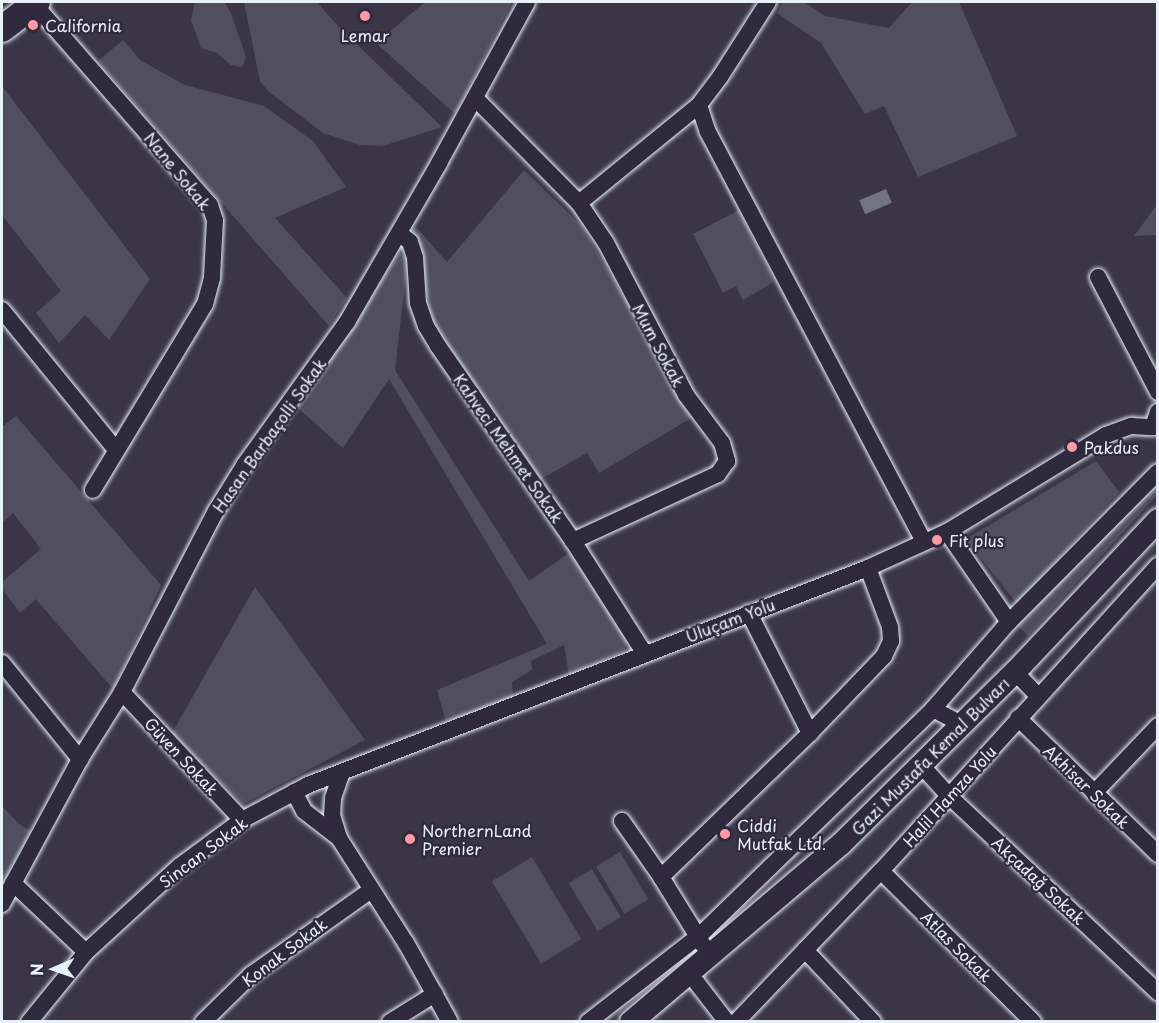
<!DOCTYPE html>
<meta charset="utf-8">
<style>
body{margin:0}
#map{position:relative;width:1159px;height:1023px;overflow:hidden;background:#3a3648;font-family:"Playpen Sans",sans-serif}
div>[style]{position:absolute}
.green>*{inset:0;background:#504e5f;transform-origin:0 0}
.water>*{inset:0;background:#737482;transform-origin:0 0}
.roads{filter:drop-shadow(0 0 2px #e8f1f8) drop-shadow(0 0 2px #e8f1f8)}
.street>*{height:16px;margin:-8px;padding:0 8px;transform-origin:8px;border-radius:8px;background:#2f2a3d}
.secondary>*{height:22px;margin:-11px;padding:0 11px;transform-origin:11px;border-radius:11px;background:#2f2a3d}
.primary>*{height:26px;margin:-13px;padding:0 13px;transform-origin:13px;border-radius:13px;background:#2f2a3d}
.dots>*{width:16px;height:16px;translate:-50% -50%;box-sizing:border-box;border:3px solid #2f2a3d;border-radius:50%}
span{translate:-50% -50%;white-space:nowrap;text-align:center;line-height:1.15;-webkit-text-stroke:4.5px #2f2a3d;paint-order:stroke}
.poi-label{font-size:16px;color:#e8f1f8}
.left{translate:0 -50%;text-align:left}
.street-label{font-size:16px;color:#e8f1f8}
.frame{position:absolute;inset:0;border:3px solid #e8f1f8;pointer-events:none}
.north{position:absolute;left:24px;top:939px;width:60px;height:60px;-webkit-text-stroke:4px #2f2a3d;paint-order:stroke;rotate:268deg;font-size:16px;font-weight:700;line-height:24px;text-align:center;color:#e8f1f8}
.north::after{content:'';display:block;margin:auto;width:21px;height:27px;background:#e8f1f8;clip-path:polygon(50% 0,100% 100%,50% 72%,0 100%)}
</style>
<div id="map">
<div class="green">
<i style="clip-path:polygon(195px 2px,224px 2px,231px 13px,246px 57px,242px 67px,231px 65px,217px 53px,201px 48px,191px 20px)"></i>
<i style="clip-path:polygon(244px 2px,317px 2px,338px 26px,442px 127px,383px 146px,360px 145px,323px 133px,268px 91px,260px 81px)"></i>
<i style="clip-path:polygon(425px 2px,512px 2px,455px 114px,376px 43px)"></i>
<i style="clip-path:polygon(783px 2px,804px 2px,825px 16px,889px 28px,912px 2px,959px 2px,1017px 136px,918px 177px,884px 106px,865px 114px,821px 43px,777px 13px)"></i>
<i style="clip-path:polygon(123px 40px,140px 60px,185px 85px,264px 106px,313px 141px,346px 187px,275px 218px,347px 298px,329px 326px,98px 61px)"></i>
<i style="clip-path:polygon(2px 86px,150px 279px,109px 340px,85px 315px,59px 343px,36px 313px,61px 291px,2px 215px)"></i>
<i style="clip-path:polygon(524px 170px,582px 226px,693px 417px,599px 473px,587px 453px,541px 479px,434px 325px,413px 231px,415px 226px,447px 262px)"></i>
<i style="clip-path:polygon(1157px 205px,1157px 235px,1134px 236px,1156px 206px)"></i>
<i style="clip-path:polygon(739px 210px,774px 282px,743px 300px,736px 286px,723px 293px,693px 234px)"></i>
<i style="clip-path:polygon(399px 253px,408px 258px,395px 370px,529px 581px,572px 551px,627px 641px,625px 650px,569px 676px,564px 645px,531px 661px,532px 670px,512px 682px,513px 698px,446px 722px,437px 690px,547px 644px,389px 379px,343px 448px,298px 408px)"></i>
<i style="clip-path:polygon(16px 416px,161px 585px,113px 689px,36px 599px,20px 613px,2px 589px,2px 582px,41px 549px,13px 513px,2px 523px,2px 427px)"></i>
<i style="clip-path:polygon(1096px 461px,1119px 492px,1017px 604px,966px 539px)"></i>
<i style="clip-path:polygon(1157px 481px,1157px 495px,1028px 636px,1017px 625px)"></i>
<i style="clip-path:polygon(255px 587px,365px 740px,243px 804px,172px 733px)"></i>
<i style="clip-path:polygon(2px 806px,19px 824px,31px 831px,2px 886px)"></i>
<i style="left:620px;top:852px;width:55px;height:28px;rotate:59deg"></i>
<i style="left:532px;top:857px;width:96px;height:47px;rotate:59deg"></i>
<i style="left:592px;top:869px;width:56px;height:27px;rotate:59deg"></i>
</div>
<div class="water">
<i style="left:886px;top:189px;width:15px;height:29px;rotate:67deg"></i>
</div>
<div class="roads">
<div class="street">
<i style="left:768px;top:2px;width:89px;rotate:122.6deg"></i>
<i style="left:720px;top:77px;width:35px;rotate:127deg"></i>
<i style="left:699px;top:105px;width:28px;rotate:72deg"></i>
<i style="left:708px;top:132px;width:463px;rotate:62.2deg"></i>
<i style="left:34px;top:4px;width:267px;rotate:48.8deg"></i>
<i style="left:210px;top:205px;width:16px;rotate:72deg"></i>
<i style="left:215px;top:220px;width:58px;rotate:93deg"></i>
<i style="left:212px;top:278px;width:27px;rotate:105deg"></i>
<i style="left:205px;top:304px;width:217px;rotate:121.1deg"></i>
<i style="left:475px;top:98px;width:148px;rotate:45.3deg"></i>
<i style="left:579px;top:203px;width:48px;rotate:56deg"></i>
<i style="left:606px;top:243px;width:172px;rotate:62.2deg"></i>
<i style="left:686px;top:395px;width:60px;rotate:53.1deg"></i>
<i style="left:722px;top:443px;width:19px;rotate:74deg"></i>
<i style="left:727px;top:461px;width:16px;rotate:125deg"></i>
<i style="left:718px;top:474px;width:160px;rotate:155.2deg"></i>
<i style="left:579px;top:203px;width:155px;rotate:-39.2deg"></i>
<i style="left:399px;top:233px;width:14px;rotate:39deg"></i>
<i style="left:410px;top:242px;width:16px;rotate:72deg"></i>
<i style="left:415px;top:257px;width:46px;rotate:86.3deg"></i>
<i style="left:418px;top:303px;width:24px;rotate:71deg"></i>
<i style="left:426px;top:326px;width:23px;rotate:59deg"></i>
<i style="left:438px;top:346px;width:237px;rotate:55.3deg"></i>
<i style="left:573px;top:541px;width:134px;rotate:57.5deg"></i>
<i style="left:1098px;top:277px;width:130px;rotate:62.4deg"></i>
<i style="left:2px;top:310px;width:181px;rotate:50.8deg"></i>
<i style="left:1153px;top:427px;width:16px;rotate:-72deg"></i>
<i style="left:749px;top:613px;width:135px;rotate:63.1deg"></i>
<i style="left:1009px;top:622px;width:211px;rotate:-45.2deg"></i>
<i style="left:2px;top:663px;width:124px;rotate:50.9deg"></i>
<i style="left:1015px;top:672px;width:32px;rotate:46deg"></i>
<i style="left:122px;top:692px;width:175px;rotate:46.8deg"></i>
<i style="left:933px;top:709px;width:116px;rotate:-48.9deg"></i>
<i style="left:1009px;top:622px;width:109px;rotate:-124.6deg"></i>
<i style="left:1018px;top:718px;width:195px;rotate:44.2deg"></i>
<i style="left:922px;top:766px;width:40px;rotate:48deg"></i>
<i style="left:949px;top:796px;width:287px;rotate:43.2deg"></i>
<i style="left:342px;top:772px;width:28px;rotate:109deg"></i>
<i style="left:333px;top:798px;width:17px;rotate:93deg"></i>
<i style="left:332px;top:815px;width:24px;rotate:73deg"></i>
<i style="left:339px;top:838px;width:125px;rotate:57.5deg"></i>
<i style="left:406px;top:943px;width:90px;rotate:60.9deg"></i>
<i style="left:294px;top:792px;width:21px;rotate:62deg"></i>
<i style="left:304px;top:811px;width:44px;rotate:37.6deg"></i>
<i style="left:1094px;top:793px;width:93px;rotate:-46.3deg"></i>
<i style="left:622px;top:821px;width:68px;rotate:55.1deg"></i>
<i style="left:661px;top:877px;width:80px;rotate:58.3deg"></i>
<i style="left:881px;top:871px;width:214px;rotate:44.8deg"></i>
<i style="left:661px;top:877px;width:207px;rotate:-44deg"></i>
<i style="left:810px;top:733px;width:107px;rotate:-46.1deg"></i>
<i style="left:884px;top:656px;width:17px;rotate:-65deg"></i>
<i style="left:891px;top:641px;width:14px;rotate:-94deg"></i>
<i style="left:890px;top:627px;width:63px;rotate:-110.4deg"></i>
<i style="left:13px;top:883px;width:100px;rotate:43.4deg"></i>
<i style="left:2px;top:904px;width:165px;rotate:-61.7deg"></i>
<i style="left:80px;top:759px;width:79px;rotate:-57.9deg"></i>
<i style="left:122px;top:692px;width:204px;rotate:-62.6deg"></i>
<i style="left:216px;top:511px;width:55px;rotate:-58.3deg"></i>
<i style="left:245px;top:464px;width:175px;rotate:-54.3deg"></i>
<i style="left:347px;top:322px;width:184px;rotate:-59.9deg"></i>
<i style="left:439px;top:163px;width:183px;rotate:-61.3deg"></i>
<i style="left:805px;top:950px;width:99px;rotate:46.6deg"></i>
<i style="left:690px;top:974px;width:61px;rotate:52.4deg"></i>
<i style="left:29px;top:1022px;width:90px;rotate:-50.8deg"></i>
<i style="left:86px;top:952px;width:127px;rotate:-42.5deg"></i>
<i style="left:180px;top:866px;width:77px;rotate:-36.6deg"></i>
<i style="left:242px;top:820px;width:75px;rotate:-27.9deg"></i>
<i style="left:308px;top:785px;width:601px;rotate:-21.18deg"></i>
<i style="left:868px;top:568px;width:87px;rotate:-24.5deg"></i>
<i style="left:947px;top:532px;width:186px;rotate:-31.4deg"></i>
<i style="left:1106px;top:435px;width:27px;rotate:-20deg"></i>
<i style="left:1131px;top:426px;width:22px;rotate:3deg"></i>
<i style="left:203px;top:1022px;width:67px;rotate:-44.4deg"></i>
<i style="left:251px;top:975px;width:147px;rotate:-35.3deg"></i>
<i style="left:390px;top:1022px;width:53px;rotate:-31.9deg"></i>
<i style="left:588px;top:1022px;width:140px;rotate:-37.8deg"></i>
<i style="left:699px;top:936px;width:326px;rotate:-44.1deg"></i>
<i style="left:933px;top:709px;width:34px;rotate:28deg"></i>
<i style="left:736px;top:1022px;width:209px;rotate:-46.2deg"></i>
<i style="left:881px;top:871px;width:412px;rotate:-47.8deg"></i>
</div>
<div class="secondary">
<i style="left:631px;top:1022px;width:275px;rotate:-40.3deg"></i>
<i style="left:841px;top:844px;width:245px;rotate:-44.7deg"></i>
<i style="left:1015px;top:672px;width:209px;rotate:-46.7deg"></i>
</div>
<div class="primary">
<i style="left:2px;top:29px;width:44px;rotate:-37.6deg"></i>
</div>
</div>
<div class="dots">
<i style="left:365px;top:16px;background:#ff9aa2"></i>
<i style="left:33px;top:25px;background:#ff9aa2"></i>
<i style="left:1072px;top:447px;background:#ff9aa2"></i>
<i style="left:937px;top:540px;background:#ff9aa2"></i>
<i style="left:725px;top:834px;background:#ff9aa2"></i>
<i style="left:410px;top:839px;background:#ff9aa2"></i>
</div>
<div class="poi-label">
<span class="left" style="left:45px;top:25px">California</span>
<span style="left:365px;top:35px">Lemar</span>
<span class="left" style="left:1084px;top:447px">Pakdus</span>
<span class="left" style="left:949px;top:540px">Fit plus</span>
<span class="left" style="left:737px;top:834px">Ciddi<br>Mutfak Ltd.</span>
<span class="left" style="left:422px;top:839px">NorthernLand<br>Premier</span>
</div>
<div class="street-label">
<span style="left:178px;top:171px;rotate:51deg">Nane Sokak</span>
<span style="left:659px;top:345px;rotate:62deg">Mum Sokak</span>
<span style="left:269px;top:435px;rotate:-55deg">Hasan Barbaçolli Sokak</span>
<span style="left:509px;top:448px;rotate:55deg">Kahveci Mehmet Sokak</span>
<span style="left:730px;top:620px;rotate:-21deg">Uluçam Yolu</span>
<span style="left:182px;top:756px;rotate:47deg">Güven Sokak</span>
<span style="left:930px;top:756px;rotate:-45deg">Gazi Mustafa Kemal Bulvarı</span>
<span style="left:1087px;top:786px;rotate:44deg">Akhisar Sokak</span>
<span style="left:949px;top:796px;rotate:-48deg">Halil Hamza Yolu</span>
<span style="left:203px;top:852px;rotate:-37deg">Sincan Sokak</span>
<span style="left:1039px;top:880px;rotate:43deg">Akçadağ Sokak</span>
<span style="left:957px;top:946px;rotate:45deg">Atlas Sokak</span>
<span style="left:284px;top:952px;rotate:-37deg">Konak Sokak</span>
</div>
<div class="frame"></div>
<div class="north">N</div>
</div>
